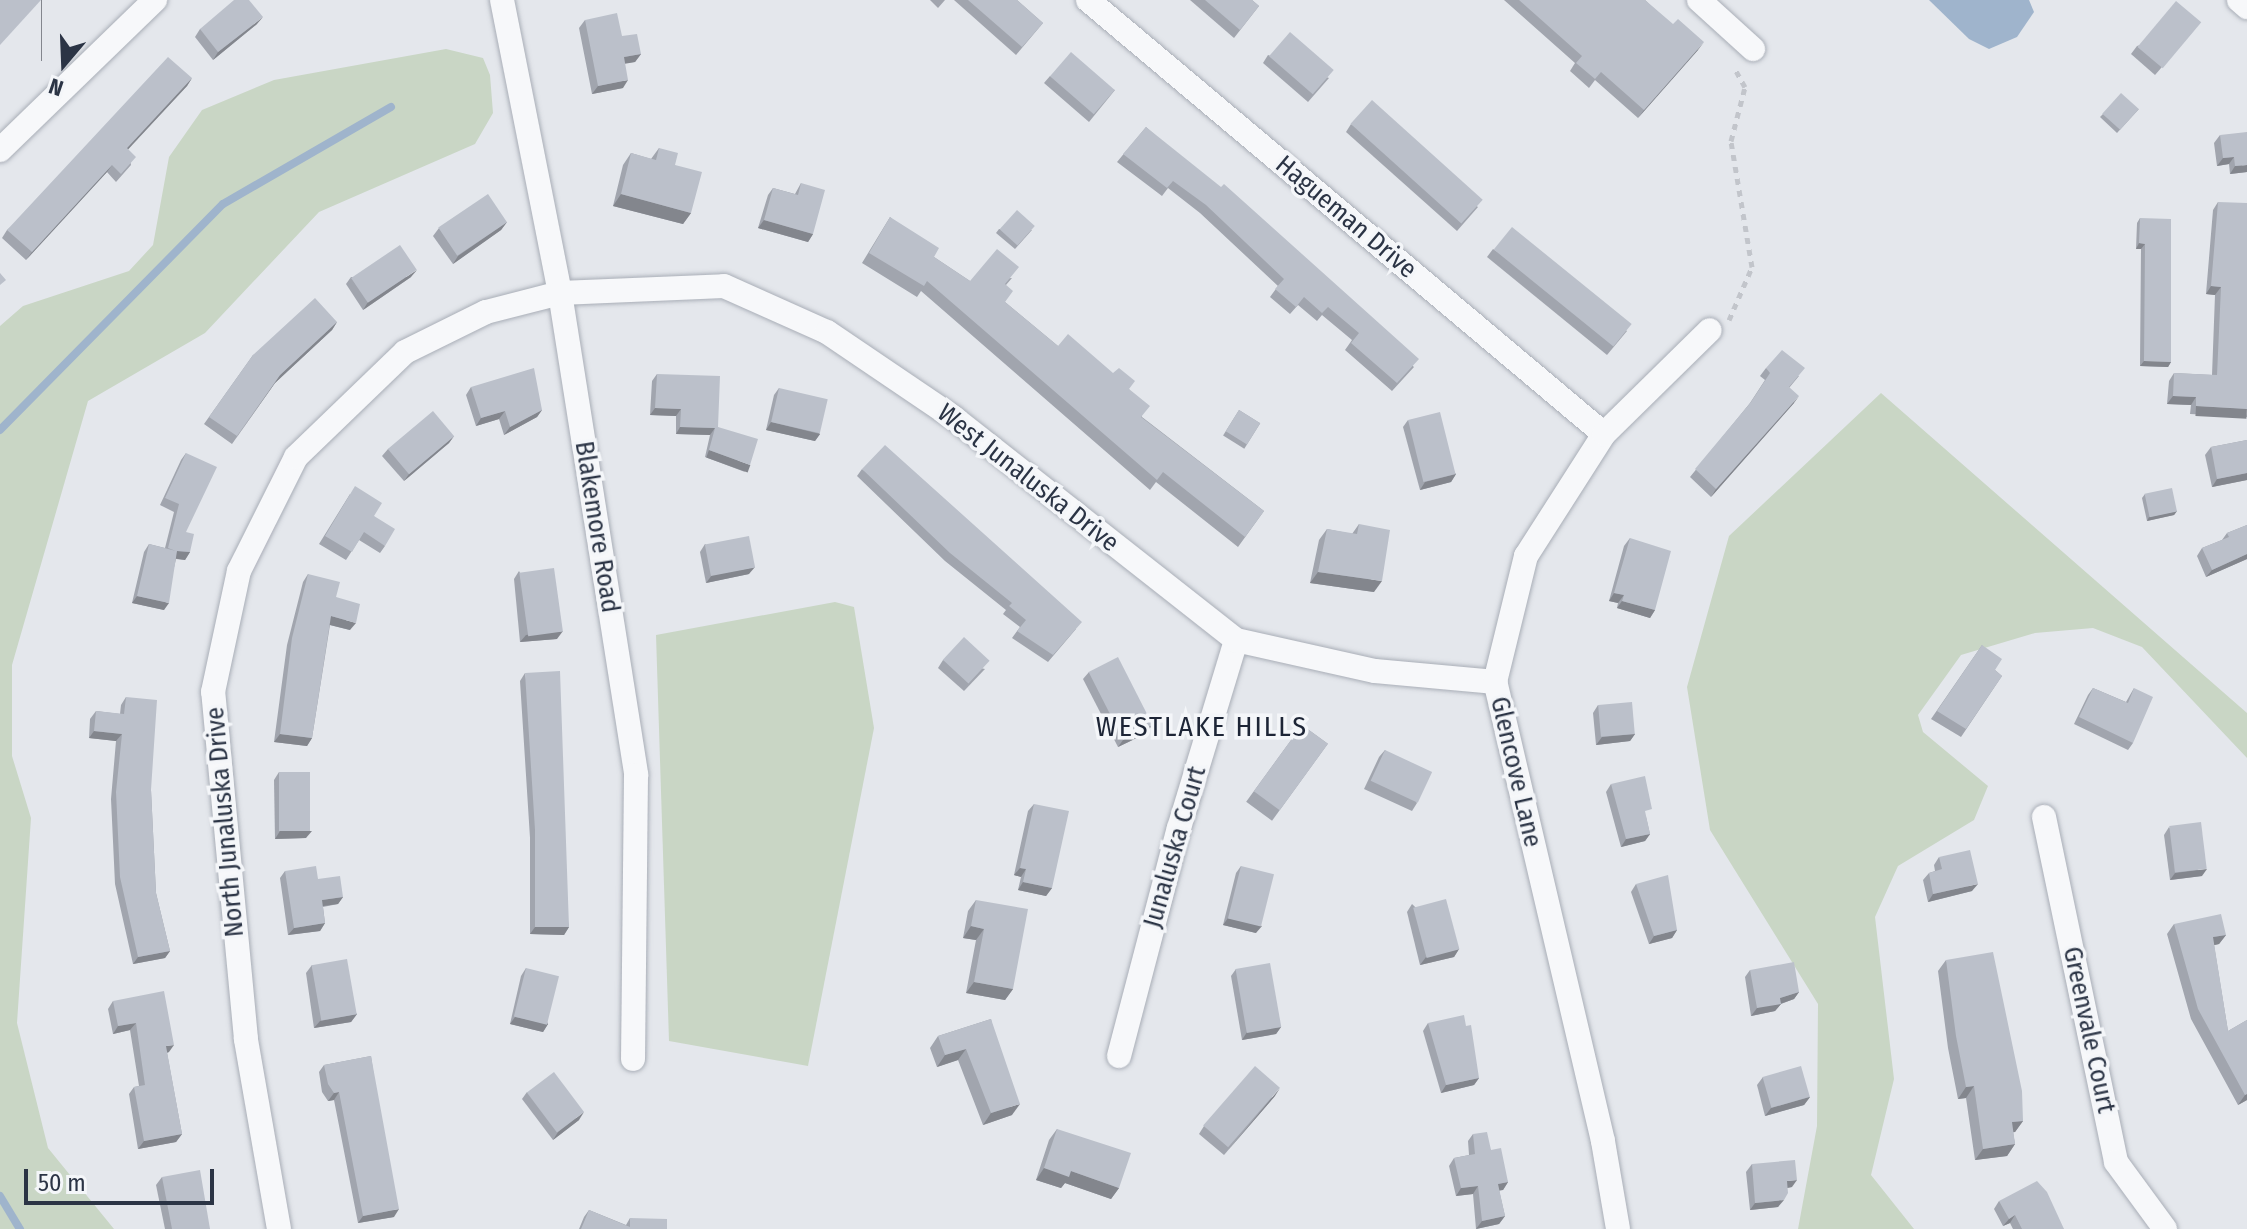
<!DOCTYPE html>
<style>
body{margin:0}
#map{position:relative;width:2247px;height:1229px;overflow:hidden;background:#e4e7ec;font-family:"Fira Sans Condensed",sans-serif}
div>[style]{position:absolute}
.green>*{inset:0;background:#c9d6c5}
.water>*{inset:0;background:#9fb4cc}
.stream>*{height:8px;margin:-4px;padding:0 4px;transform-origin:4px;border-radius:4px;background:#9fb4cc}
.path>*{height:5px;margin-top:-2.5px;transform-origin:0;background:repeating-linear-gradient(90deg,#c2c5cb 0 6px,transparent 0 12px)}
.roads{filter:drop-shadow(0 0 2px #a9aeb7) drop-shadow(0 0 2px #a9aeb7)}
.minor>*{height:24px;margin:-12px;padding:0 12px;transform-origin:12px;border-radius:12px;background:#f7f8fa}
.wall>*{inset:0;background:#a1a5ae;transform-origin:0 0}
.shaded-wall>*{inset:0;background:#83868d;transform-origin:0 0}
.building>*{inset:0;background:#bbc0ca;transform-origin:0 0}
span{translate:-50% -50%;white-space:nowrap;text-align:center;line-height:1.15;-webkit-text-stroke:7px #f4f6f9;paint-order:stroke}
.street-label{font-size:26px;color:#2b3445}
.neighbourhood-label{font-size:28px;color:#1d2536;letter-spacing:2px}
.north{position:absolute;left:24px;top:24px;width:80px;height:80px;-webkit-text-stroke:6px #f4f6f9;paint-order:stroke;rotate:199deg;font-size:22px;font-weight:700;line-height:32px;text-align:center;color:#2b3445}
.north::after{content:'';display:block;margin:auto;width:28px;height:36px;background:#2b3445;clip-path:polygon(50% 0,100% 100%,50% 72%,0 100%)}
.scale{position:absolute;left:24px;top:1169px;width:190px;height:36px;box-sizing:border-box;border:4px solid #2b3445;border-top:0;padding-left:10px;font-size:24px;line-height:28px;white-space:nowrap;color:#2b3445;-webkit-text-stroke:6px #f4f6f9;paint-order:stroke}
</style>
<div id="map">
<div class="green">
<i style="clip-path:polygon(446px 49px,483px 58px,490px 75px,493px 113px,475px 144px,319px 212px,205px 333px,88px 401px,12px 665px,12px 756px,31px 818px,17px 1023px,48px 1148px,114px 1229px,0 1229px,0 326px,23px 306px,129px 271px,153px 245px,169px 157px,202px 110px,274px 80px)"></i>
<i style="clip-path:polygon(1881px 393px,2247px 713px,2247px 758px,2142px 647px,2093px 628px,2035px 633px,1961px 655px,1918px 715px,1923px 732px,1988px 786px,1974px 820px,1898px 866px,1875px 917px,1894px 1079px,1871px 1175px,1914px 1229px,1798px 1229px,1817px 1126px,1818px 1004px,1710px 830px,1687px 687px,1729px 536px)"></i>
<i style="clip-path:polygon(835px 602px,854px 607px,874px 728px,808px 1066px,669px 1041px,656px 635px)"></i>
</div>
<div class="water">
<i style="clip-path:polygon(1929px 0,2029px 0,2034px 12px,2017px 37px,1989px 49px,1969px 39px)"></i>
</div>
<div class="stream">
<i style="left:0;top:430px;width:317px;rotate:-45.4deg"></i>
<i style="left:223px;top:204px;width:194px;rotate:-30deg"></i>
<i style="left:0;top:1196px;width:39px;rotate:59deg"></i>
</div>
<div class="path">
<i style="left:1729px;top:320px;width:58px;rotate:-66.5deg"></i>
<i style="left:1752px;top:267px;width:128px;rotate:-99.5deg"></i>
<i style="left:1731px;top:141px;width:56px;rotate:-75.5deg"></i>
<i style="left:1745px;top:87px;width:23px;rotate:-119deg"></i>
</div>
<div class="roads">
<div class="minor">
<i style="left:502px;top:0;width:299px;rotate:78.8deg"></i>
<i style="left:560px;top:293px;width:488px;rotate:81deg"></i>
<i style="left:636px;top:775px;width:284px;rotate:90.6deg"></i>
<i style="left:1088px;top:0;width:674px;rotate:40.07deg"></i>
<i style="left:1699px;top:0;width:73px;rotate:42.2deg"></i>
<i style="left:2239px;top:0;width:11px;rotate:41deg"></i>
<i style="left:0;top:150px;width:216px;rotate:-44.1deg"></i>
<i style="left:2044px;top:817px;width:352px;rotate:78.2deg"></i>
<i style="left:2116px;top:1162px;width:83px;rotate:53.8deg"></i>
<i style="left:1119px;top:1056px;width:236px;rotate:-75.3deg"></i>
<i style="left:1179px;top:828px;width:196px;rotate:-73.1deg"></i>
<i style="left:279px;top:1229px;width:193px;rotate:-99.9deg"></i>
<i style="left:246px;top:1039px;width:349px;rotate:-95.4deg"></i>
<i style="left:213px;top:692px;width:124px;rotate:-77.9deg"></i>
<i style="left:239px;top:571px;width:127px;rotate:-63.4deg"></i>
<i style="left:296px;top:457px;width:151px;rotate:-43.9deg"></i>
<i style="left:405px;top:352px;width:90px;rotate:-26.3deg"></i>
<i style="left:486px;top:312px;width:76px;rotate:-14.4deg"></i>
<i style="left:560px;top:293px;width:164px;rotate:-2.4deg"></i>
<i style="left:724px;top:286px;width:113px;rotate:24.1deg"></i>
<i style="left:827px;top:332px;width:153px;rotate:34.1deg"></i>
<i style="left:954px;top:418px;width:359px;rotate:38.2deg"></i>
<i style="left:1236px;top:640px;width:142px;rotate:12.6deg"></i>
<i style="left:1375px;top:671px;width:121px;rotate:5.2deg"></i>
<i style="left:1618px;top:1229px;width:89px;rotate:-99.7deg"></i>
<i style="left:1603px;top:1141px;width:472px;rotate:-103.2deg"></i>
<i style="left:1495px;top:682px;width:130px;rotate:-76.2deg"></i>
<i style="left:1526px;top:556px;width:145px;rotate:-57.4deg"></i>
<i style="left:1604px;top:434px;width:148px;rotate:-44.5deg"></i>
</div>
</div>
<div class="wall">
<i style="clip-path:polygon(930px 0,945px 0,938px 8px)"></i>
<i style="clip-path:polygon(954px 0,1017px 0,1043px 23px,1016px 55px)"></i>
<i style="clip-path:polygon(1190px 0,1252px 0,1259px 6px,1234px 38px)"></i>
<i style="clip-path:polygon(1504px 0,1645px 0,1698px 50px,1638px 118px,1595px 80px,1589px 88px,1570px 71px,1575px 63px)"></i>
<i style="clip-path:polygon(585px 20px,622px 36px,641px 54px,635px 62px,625px 63px,623px 88px,592px 94px,579px 28px)"></i>
<i style="clip-path:polygon(257px 24px,213px 60px,195px 37px,200px 29px)"></i>
<i style="clip-path:polygon(2195px 29px,2155px 75px,2131px 54px,2137px 46px)"></i>
<i style="clip-path:polygon(1268px 55px,1329px 78px,1308px 102px,1263px 63px)"></i>
<i style="clip-path:polygon(1050px 76px,1115px 90px,1089px 122px,1044px 83px)"></i>
<i style="clip-path:polygon(192px 78px,187px 86px,128px 149px,131px 165px,116px 182px,107px 172px,26px 260px,2px 238px,7px 230px)"></i>
<i style="clip-path:polygon(2139px 109px,2117px 133px,2100px 117px,2103px 114px)"></i>
<i style="clip-path:polygon(1351px 124px,1478px 207px,1457px 231px,1346px 132px)"></i>
<i style="clip-path:polygon(1146px 127px,1414px 367px,1392px 391px,1345px 350px,1352px 340px,1322px 315px,1317px 321px,1298px 305px,1290px 314px,1270px 297px,1278px 286px,1200px 213px,1168px 188px,1162px 196px,1117px 162px)"></i>
<i style="clip-path:polygon(2220px 135px,2247px 172px,2230px 174px,2229px 164px,2217px 166px,2214px 143px)"></i>
<i style="clip-path:polygon(659px 148px,675px 165px,691px 213px,683px 224px,613px 206px,623px 165px,631px 153px,651px 159px)"></i>
<i style="clip-path:polygon(801px 183px,813px 234px,808px 242px,758px 228px,768px 195px,773px 188px,795px 194px)"></i>
<i style="clip-path:polygon(2218px 202px,2247px 417px,2190px 414px,2191px 405px,2167px 404px,2169px 381px,2174px 373px,2212px 375px,2215px 295px,2206px 294px,2213px 210px)"></i>
<i style="clip-path:polygon(890px 217px,934px 257px,970px 281px,1012px 278px,1006px 285px,1005px 302px,1058px 346px,1129px 389px,1142px 417px,1264px 511px,1238px 547px,1156px 482px,1150px 490px,921px 291px,917px 297px,862px 263px)"></i>
<i style="clip-path:polygon(2140px 218px,2171px 362px,2168px 367px,2140px 366px,2141px 249px,2136px 249px,2137px 223px)"></i>
<i style="clip-path:polygon(507px 222px,501px 230px,453px 264px,433px 236px,439px 228px)"></i>
<i style="clip-path:polygon(999px 229px,1032px 230px,1015px 249px,996px 233px)"></i>
<i style="clip-path:polygon(1493px 249px,1627px 331px,1607px 355px,1487px 257px)"></i>
<i style="clip-path:polygon(351px 277px,411px 277px,363px 310px,346px 284px)"></i>
<i style="clip-path:polygon(337px 322px,332px 330px,275px 383px,232px 444px,204px 424px,253px 355px)"></i>
<i style="clip-path:polygon(1766px 368px,1799px 376px,1789px 388px,1794px 403px,1711px 497px,1690px 477px,1750px 403px,1765px 380px,1760px 376px)"></i>
<i style="clip-path:polygon(657px 374px,718px 427px,745px 472px,705px 457px,710px 435px,676px 434px,676px 416px,650px 415px,652px 381px)"></i>
<i style="clip-path:polygon(471px 387px,542px 410px,537px 417px,504px 435px,499px 419px,476px 426px,466px 395px)"></i>
<i style="clip-path:polygon(779px 388px,820px 434px,815px 441px,766px 430px,774px 395px)"></i>
<i style="left:1239px;top:410px;width:25px;height:30px;rotate:32deg"></i>
<i style="clip-path:polygon(1408px 420px,1456px 474px,1451px 482px,1420px 490px,1403px 427px)"></i>
<i style="clip-path:polygon(454px 436px,449px 443px,404px 481px,382px 456px,388px 449px)"></i>
<i style="clip-path:polygon(2247px 440px,2247px 480px,2212px 487px,2205px 455px,2211px 447px)"></i>
<i style="clip-path:polygon(186px 453px,186px 532px,190px 552px,185px 560px,176px 559px,164px 610px,132px 603px,144px 552px,149px 544px,165px 548px,174px 512px,160px 505px,181px 460px)"></i>
<i style="clip-path:polygon(862px 469px,1076px 629px,1048px 662px,1012px 638px,1020px 627px,1003px 614px,1006px 610px,945px 561px,857px 476px)"></i>
<i style="clip-path:polygon(350px 494px,374px 516px,385px 546px,380px 553px,359px 540px,346px 560px,319px 544px)"></i>
<i style="clip-path:polygon(2145px 494px,2177px 511px,2174px 515px,2147px 521px,2142px 498px)"></i>
<i style="clip-path:polygon(1359px 524px,1374px 592px,1310px 583px,1319px 540px,1327px 529px,1352px 534px)"></i>
<i style="clip-path:polygon(2247px 525px,2247px 559px,2206px 577px,2197px 556px,2202px 548px,2222px 540px,2227px 533px)"></i>
<i style="clip-path:polygon(1630px 538px,1655px 610px,1650px 618px,1617px 608px,1618px 603px,1609px 601px,1624px 546px)"></i>
<i style="clip-path:polygon(705px 544px,749px 574px,706px 583px,700px 552px)"></i>
<i style="clip-path:polygon(519px 571px,557px 639px,520px 642px,514px 579px)"></i>
<i style="clip-path:polygon(308px 574px,336px 597px,350px 630px,330px 625px,312px 738px,307px 746px,274px 742px,287px 645px,303px 582px)"></i>
<i style="clip-path:polygon(1982px 645px,1995px 670px,2002px 676px,1961px 737px,1931px 719px)"></i>
<i style="clip-path:polygon(943px 660px,985px 669px,964px 691px,938px 668px)"></i>
<i style="clip-path:polygon(1089px 672px,1152px 725px,1147px 733px,1118px 747px,1083px 679px)"></i>
<i style="clip-path:polygon(525px 673px,569px 927px,564px 935px,530px 934px,530px 838px,520px 681px)"></i>
<i style="clip-path:polygon(2093px 688px,2126px 702px,2134px 688px,2133px 743px,2128px 750px,2074px 724px,2088px 695px)"></i>
<i style="clip-path:polygon(126px 697px,151px 790px,156px 893px,170px 951px,165px 958px,133px 964px,115px 884px,111px 799px,116px 741px,89px 738px,90px 719px,96px 711px,120px 714px,121px 705px)"></i>
<i style="clip-path:polygon(1598px 705px,1635px 734px,1630px 741px,1596px 745px,1593px 713px)"></i>
<i style="left:1302px;top:725px;width:32px;height:95px;rotate:36deg"></i>
<i style="clip-path:polygon(1385px 750px,1417px 803px,1412px 811px,1364px 789px,1379px 757px)"></i>
<i style="clip-path:polygon(279px 772px,306px 838px,275px 839px,274px 780px)"></i>
<i style="clip-path:polygon(1611px 784px,1646px 817px,1650px 834px,1645px 841px,1621px 847px,1606px 792px)"></i>
<i style="clip-path:polygon(1034px 804px,1052px 888px,1046px 896px,1018px 890px,1021px 877px,1014px 875px,1028px 811px)"></i>
<i style="clip-path:polygon(2169px 827px,2202px 876px,2170px 880px,2164px 835px)"></i>
<i style="clip-path:polygon(1939px 857px,1972px 891px,1928px 902px,1923px 880px,1929px 873px,1935px 871px,1934px 865px)"></i>
<i style="clip-path:polygon(1241px 866px,1256px 933px,1223px 925px,1236px 873px)"></i>
<i style="clip-path:polygon(285px 871px,318px 879px,343px 897px,338px 904px,323px 907px,325px 923px,320px 931px,288px 935px,280px 878px)"></i>
<i style="clip-path:polygon(1636px 884px,1677px 930px,1672px 938px,1649px 944px,1631px 892px)"></i>
<i style="clip-path:polygon(976px 900px,1013px 989px,1005px 1000px,966px 993px,976px 940px,963px 938px,968px 911px)"></i>
<i style="clip-path:polygon(1412px 904px,1459px 949px,1454px 957px,1420px 965px,1407px 912px)"></i>
<i style="clip-path:polygon(2174px 924px,2226px 935px,2219px 944px,2214px 945px,2228px 1031px,2247px 1020px,2247px 1100px,2238px 1105px,2191px 1019px,2167px 934px)"></i>
<i style="clip-path:polygon(1946px 960px,2023px 1121px,2015px 1132px,2013px 1132px,2015px 1144px,2007px 1156px,1975px 1160px,1966px 1098px,1958px 1099px,1948px 1048px,1938px 971px)"></i>
<i style="clip-path:polygon(312px 965px,357px 1014px,351px 1022px,314px 1028px,306px 973px)"></i>
<i style="clip-path:polygon(526px 968px,548px 1024px,543px 1032px,510px 1024px,521px 976px)"></i>
<i style="clip-path:polygon(1236px 969px,1281px 1027px,1276px 1034px,1242px 1040px,1231px 976px)"></i>
<i style="clip-path:polygon(1750px 970px,1799px 992px,1794px 999px,1781px 1004px,1775px 1011px,1751px 1016px,1745px 977px)"></i>
<i style="clip-path:polygon(113px 1001px,169px 1052px,167px 1053px,182px 1134px,176px 1142px,138px 1149px,129px 1094px,134px 1087px,139px 1086px,130px 1030px,113px 1034px,108px 1009px)"></i>
<i style="clip-path:polygon(991px 1019px,1012px 1115px,983px 1125px,958px 1060px,937px 1067px,930px 1048px,938px 1036px)"></i>
<i style="clip-path:polygon(1428px 1023px,1479px 1078px,1474px 1085px,1441px 1093px,1423px 1031px)"></i>
<i style="clip-path:polygon(371px 1056px,394px 1217px,358px 1223px,334px 1100px,328px 1101px,322px 1092px,319px 1072px,324px 1065px)"></i>
<i style="clip-path:polygon(1763px 1077px,1810px 1097px,1804px 1105px,1765px 1116px,1757px 1085px)"></i>
<i style="clip-path:polygon(527px 1092px,579px 1120px,553px 1140px,522px 1099px)"></i>
<i style="clip-path:polygon(1275px 1096px,1224px 1155px,1199px 1134px,1204px 1126px)"></i>
<i style="clip-path:polygon(1057px 1129px,1119px 1188px,1111px 1199px,1065px 1183px,1061px 1188px,1036px 1180px,1049px 1140px)"></i>
<i style="clip-path:polygon(1473px 1134px,1491px 1150px,1508px 1182px,1503px 1190px,1499px 1190px,1505px 1216px,1499px 1224px,1476px 1229px,1473px 1194px,1456px 1196px,1449px 1166px,1454px 1158px,1469px 1155px,1468px 1141px)"></i>
<i style="clip-path:polygon(1752px 1164px,1792px 1187px,1787px 1188px,1778px 1207px,1750px 1210px,1746px 1172px)"></i>
<i style="clip-path:polygon(162px 1177px,210px 1229px,165px 1229px,156px 1185px)"></i>
<i style="clip-path:polygon(1999px 1201px,2064px 1229px,2013px 1229px,2010px 1223px,2003px 1226px,1994px 1209px)"></i>
<i style="clip-path:polygon(589px 1210px,626px 1225px,630px 1218px,667px 1229px,579px 1229px,584px 1217px)"></i>
</div>
<div class="shaded-wall">
<i style="left:41px;top:0;width:1px;height:61px"></i>
<i style="clip-path:polygon(263px 17px,257px 24px,213px 60px,218px 52px)"></i>
<i style="clip-path:polygon(1704px 42px,1698px 50px,1638px 118px,1644px 110px)"></i>
<i style="clip-path:polygon(641px 54px,635px 62px,618px 65px,624px 57px)"></i>
<i style="clip-path:polygon(192px 78px,187px 86px,122px 156px,127px 148px)"></i>
<i style="clip-path:polygon(628px 80px,623px 88px,592px 94px,598px 86px)"></i>
<i style="clip-path:polygon(2234px 157px,2229px 164px,2217px 166px,2223px 158px)"></i>
<i style="clip-path:polygon(112px 165px,107px 172px,26px 260px,32px 252px)"></i>
<i style="clip-path:polygon(2247px 165px,2247px 172px,2230px 174px,2235px 166px)"></i>
<i style="clip-path:polygon(621px 194px,691px 213px,683px 224px,613px 206px)"></i>
<i style="clip-path:polygon(764px 220px,813px 234px,808px 242px,758px 228px)"></i>
<i style="clip-path:polygon(507px 222px,501px 230px,453px 264px,458px 256px)"></i>
<i style="clip-path:polygon(2139px 243px,2145px 244px,2141px 249px,2136px 249px)"></i>
<i style="clip-path:polygon(417px 270px,411px 277px,363px 310px,368px 302px)"></i>
<i style="clip-path:polygon(2211px 286px,2221px 287px,2215px 295px,2206px 294px)"></i>
<i style="clip-path:polygon(337px 322px,332px 330px,275px 383px,232px 444px,280px 375px)"></i>
<i style="clip-path:polygon(2144px 361px,2171px 362px,2168px 367px,2140px 366px)"></i>
<i style="clip-path:polygon(1799px 396px,1794px 403px,1711px 497px,1716px 489px)"></i>
<i style="clip-path:polygon(2173px 396px,2196px 397px,2191px 405px,2167px 404px)"></i>
<i style="left:2196px;top:406px;width:51px;height:10px;rotate:3deg"></i>
<i style="clip-path:polygon(655px 408px,681px 409px,676px 416px,650px 415px)"></i>
<i style="clip-path:polygon(542px 410px,537px 417px,504px 435px,510px 427px)"></i>
<i style="clip-path:polygon(505px 411px,499px 419px,476px 426px,481px 418px)"></i>
<i style="clip-path:polygon(771px 422px,820px 434px,815px 441px,766px 430px)"></i>
<i style="clip-path:polygon(680px 427px,715px 428px,710px 435px,676px 434px)"></i>
<i style="clip-path:polygon(454px 436px,449px 443px,404px 481px,409px 474px)"></i>
<i style="left:709px;top:450px;width:44px;height:8px;rotate:20deg"></i>
<i style="clip-path:polygon(2247px 473px,2247px 480px,2212px 487px,2217px 479px)"></i>
<i style="clip-path:polygon(1456px 474px,1451px 482px,1420px 490px,1425px 482px)"></i>
<i style="clip-path:polygon(2177px 511px,2174px 515px,2147px 521px,2149px 517px)"></i>
<i style="clip-path:polygon(177px 551px,190px 552px,185px 560px,172px 558px)"></i>
<i style="clip-path:polygon(2247px 554px,2247px 559px,2206px 577px,2212px 570px)"></i>
<i style="clip-path:polygon(755px 567px,749px 574px,706px 583px,712px 575px)"></i>
<i style="clip-path:polygon(1318px 572px,1382px 581px,1374px 592px,1310px 583px)"></i>
<i style="clip-path:polygon(1614px 593px,1624px 595px,1618px 603px,1609px 601px)"></i>
<i style="clip-path:polygon(137px 596px,169px 603px,164px 610px,132px 603px)"></i>
<i style="clip-path:polygon(1622px 601px,1655px 610px,1650px 618px,1617px 608px)"></i>
<i style="clip-path:polygon(331px 616px,356px 623px,350px 630px,326px 624px)"></i>
<i style="clip-path:polygon(563px 631px,557px 639px,520px 642px,526px 635px)"></i>
<i style="clip-path:polygon(1152px 725px,1147px 733px,1118px 747px,1123px 740px)"></i>
<i style="clip-path:polygon(94px 731px,122px 734px,116px 741px,89px 738px)"></i>
<i style="clip-path:polygon(280px 734px,312px 738px,307px 746px,274px 742px)"></i>
<i style="clip-path:polygon(1635px 734px,1630px 741px,1596px 745px,1602px 737px)"></i>
<i style="clip-path:polygon(280px 831px,312px 831px,306px 838px,275px 839px)"></i>
<i style="clip-path:polygon(1650px 834px,1645px 841px,1621px 847px,1626px 839px)"></i>
<i style="clip-path:polygon(1020px 868px,1026px 869px,1021px 877px,1014px 875px)"></i>
<i style="clip-path:polygon(2207px 869px,2202px 876px,2170px 880px,2175px 873px)"></i>
<i style="clip-path:polygon(1023px 882px,1052px 888px,1046px 896px,1018px 890px)"></i>
<i style="clip-path:polygon(1978px 884px,1972px 891px,1928px 902px,1933px 894px)"></i>
<i style="clip-path:polygon(343px 897px,338px 904px,316px 907px,322px 900px)"></i>
<i style="clip-path:polygon(1228px 918px,1262px 926px,1256px 933px,1223px 925px)"></i>
<i style="clip-path:polygon(325px 923px,320px 931px,288px 935px,294px 928px)"></i>
<i style="clip-path:polygon(971px 926px,984px 929px,976px 940px,963px 938px)"></i>
<i style="clip-path:polygon(535px 927px,569px 927px,564px 935px,530px 934px)"></i>
<i style="clip-path:polygon(1677px 930px,1672px 938px,1649px 944px,1654px 936px)"></i>
<i style="clip-path:polygon(2226px 935px,2219px 944px,2206px 947px,2213px 937px)"></i>
<i style="clip-path:polygon(1459px 949px,1454px 957px,1420px 965px,1426px 957px)"></i>
<i style="clip-path:polygon(170px 951px,165px 958px,133px 964px,138px 957px)"></i>
<i style="clip-path:polygon(974px 982px,1013px 989px,1005px 1000px,966px 993px)"></i>
<i style="clip-path:polygon(1799px 992px,1794px 999px,1780px 1004px,1781px 1004px,1775px 1011px,1751px 1016px,1757px 1008px,1780px 998px)"></i>
<i style="clip-path:polygon(357px 1014px,351px 1022px,314px 1028px,320px 1021px)"></i>
<i style="clip-path:polygon(515px 1017px,548px 1024px,543px 1032px,510px 1024px)"></i>
<i style="clip-path:polygon(136px 1023px,130px 1030px,113px 1034px,118px 1026px)"></i>
<i style="clip-path:polygon(1281px 1027px,1276px 1034px,1242px 1040px,1247px 1032px)"></i>
<i style="clip-path:polygon(174px 1045px,169px 1052px,161px 1054px,166px 1046px)"></i>
<i style="clip-path:polygon(966px 1049px,958px 1060px,937px 1067px,945px 1055px)"></i>
<i style="clip-path:polygon(1479px 1078px,1474px 1085px,1441px 1093px,1446px 1085px)"></i>
<i style="clip-path:polygon(1974px 1086px,1966px 1098px,1958px 1099px,1966px 1087px)"></i>
<i style="clip-path:polygon(1280px 1088px,1275px 1096px,1224px 1155px,1230px 1148px)"></i>
<i style="clip-path:polygon(339px 1092px,334px 1100px,328px 1101px,334px 1093px)"></i>
<i style="clip-path:polygon(2247px 1094px,2247px 1100px,2238px 1105px,2245px 1095px)"></i>
<i style="clip-path:polygon(1810px 1097px,1804px 1105px,1765px 1116px,1771px 1108px)"></i>
<i style="clip-path:polygon(1020px 1104px,1012px 1115px,983px 1125px,991px 1113px)"></i>
<i style="clip-path:polygon(584px 1112px,579px 1120px,553px 1140px,558px 1132px)"></i>
<i style="clip-path:polygon(2023px 1121px,2015px 1132px,2004px 1134px,2012px 1122px)"></i>
<i style="clip-path:polygon(182px 1134px,176px 1142px,138px 1149px,144px 1141px)"></i>
<i style="clip-path:polygon(2015px 1144px,2007px 1156px,1975px 1160px,1983px 1149px)"></i>
<i style="clip-path:polygon(1044px 1168px,1071px 1171px,1119px 1188px,1111px 1199px,1065px 1183px,1061px 1188px,1036px 1180px)"></i>
<i style="clip-path:polygon(1797px 1180px,1792px 1187px,1781px 1189px,1787px 1181px)"></i>
<i style="clip-path:polygon(1508px 1182px,1503px 1190px,1492px 1192px,1498px 1184px)"></i>
<i style="clip-path:polygon(1478px 1186px,1473px 1194px,1456px 1196px,1461px 1188px)"></i>
<i style="clip-path:polygon(1784px 1200px,1778px 1207px,1750px 1210px,1755px 1203px)"></i>
<i style="clip-path:polygon(399px 1209px,394px 1217px,358px 1223px,363px 1216px)"></i>
<i style="clip-path:polygon(2015px 1215px,2010px 1223px,2003px 1226px,2009px 1219px)"></i>
<i style="clip-path:polygon(1505px 1216px,1499px 1224px,1476px 1229px,1482px 1221px)"></i>
</div>
<div class="building">
<i style="clip-path:polygon(0 0,41px 0,0 45px)"></i>
<i style="clip-path:polygon(234px 0,249px 0,263px 17px,218px 52px,200px 29px)"></i>
<i style="clip-path:polygon(968px 0,1017px 0,1043px 23px,1022px 47px)"></i>
<i style="clip-path:polygon(1205px 0,1252px 0,1259px 6px,1240px 30px)"></i>
<i style="clip-path:polygon(1519px 0,1645px 0,1673px 24px,1678px 19px,1704px 42px,1644px 110px,1601px 72px,1595px 79px,1576px 63px,1582px 56px)"></i>
<i style="left:2176px;top:1px;width:33px;height:60px;rotate:40deg"></i>
<i style="clip-path:polygon(617px 13px,622px 36px,637px 34px,641px 54px,624px 57px,628px 80px,598px 86px,585px 20px)"></i>
<i style="left:1290px;top:32px;width:58px;height:32px;rotate:41deg"></i>
<i style="left:1071px;top:52px;width:58px;height:32px;rotate:41deg"></i>
<i style="clip-path:polygon(168px 57px,192px 78px,127px 148px,136px 157px,121px 174px,112px 165px,32px 252px,7px 230px)"></i>
<i style="left:2121px;top:93px;width:24px;height:28px;rotate:42deg"></i>
<i style="left:1372px;top:100px;width:149px;height:32px;rotate:42deg"></i>
<i style="clip-path:polygon(1146px 127px,1221px 187px,1224px 184px,1419px 359px,1397px 383px,1351px 343px,1359px 333px,1328px 307px,1322px 313px,1304px 297px,1296px 307px,1275px 289px,1284px 279px,1206px 205px,1173px 181px,1167px 188px,1123px 154px)"></i>
<i style="clip-path:polygon(2247px 132px,2247px 165px,2235px 166px,2234px 157px,2223px 158px,2220px 135px)"></i>
<i style="clip-path:polygon(659px 148px,678px 153px,675px 165px,702px 172px,691px 213px,621px 194px,631px 153px,656px 160px)"></i>
<i style="clip-path:polygon(801px 183px,825px 190px,813px 234px,764px 220px,773px 188px,798px 195px)"></i>
<i style="left:488px;top:194px;width:34px;height:60px;rotate:56deg"></i>
<i style="clip-path:polygon(2218px 202px,2247px 203px,2247px 409px,2196px 406px,2196px 397px,2173px 396px,2174px 373px,2217px 375px,2221px 287px,2211px 286px)"></i>
<i style="left:1017px;top:210px;width:24px;height:26px;rotate:42deg"></i>
<i style="clip-path:polygon(890px 217px,939px 248px,934px 257px,970px 281px,997px 249px,1019px 267px,1005px 284px,1013px 291px,1005px 302px,1058px 346px,1068px 334px,1113px 373px,1119px 368px,1135px 381px,1129px 389px,1150px 406px,1141px 417px,1264px 511px,1245px 537px,1163px 472px,1157px 480px,927px 281px,924px 286px,869px 253px)"></i>
<i style="clip-path:polygon(2140px 218px,2171px 219px,2171px 362px,2144px 361px,2145px 244px,2139px 243px)"></i>
<i style="left:1512px;top:227px;width:154px;height:29px;rotate:39deg"></i>
<i style="left:400px;top:245px;width:30px;height:59px;rotate:56deg"></i>
<i style="clip-path:polygon(0 273px,6px 280px,0 285px)"></i>
<i style="clip-path:polygon(315px 298px,337px 322px,280px 375px,237px 436px,209px 417px,253px 355px)"></i>
<i style="clip-path:polygon(1782px 350px,1805px 368px,1789px 387px,1799px 396px,1716px 489px,1695px 469px,1751px 402px,1770px 373px,1766px 368px)"></i>
<i style="clip-path:polygon(534px 368px,542px 410px,510px 427px,505px 411px,481px 418px,471px 387px)"></i>
<i style="clip-path:polygon(657px 374px,720px 376px,718px 427px,758px 439px,750px 465px,709px 450px,715px 428px,680px 427px,681px 409px,655px 408px)"></i>
<i style="left:779px;top:388px;width:50px;height:35px;rotate:13deg"></i>
<i style="left:1239px;top:410px;width:25px;height:25px;rotate:32deg"></i>
<i style="left:433px;top:411px;width:33px;height:59px;rotate:50deg"></i>
<i style="left:1440px;top:412px;width:64px;height:33px;rotate:76deg"></i>
<i style="clip-path:polygon(2247px 440px,2247px 473px,2217px 479px,2211px 447px)"></i>
<i style="clip-path:polygon(885px 445px,1082px 622px,1053px 655px,1017px 631px,1026px 620px,1009px 606px,1012px 603px,950px 553px,862px 469px)"></i>
<i style="clip-path:polygon(186px 453px,217px 467px,186px 532px,194px 534px,190px 552px,177px 551px,169px 603px,137px 596px,149px 544px,176px 551px,168px 548px,179px 504px,165px 498px)"></i>
<i style="clip-path:polygon(355px 486px,382px 503px,374px 516px,395px 529px,385px 546px,364px 532px,352px 552px,325px 536px)"></i>
<i style="left:2172px;top:488px;width:24px;height:28px;rotate:78deg"></i>
<i style="clip-path:polygon(1359px 524px,1390px 530px,1382px 581px,1318px 572px,1327px 529px,1357px 534px)"></i>
<i style="clip-path:polygon(2247px 525px,2247px 554px,2212px 570px,2202px 548px,2229px 537px,2227px 533px)"></i>
<i style="left:749px;top:536px;width:32px;height:45px;rotate:79deg"></i>
<i style="clip-path:polygon(1630px 538px,1671px 551px,1655px 610px,1622px 601px,1624px 595px,1614px 593px)"></i>
<i style="left:554px;top:568px;width:64px;height:35px;rotate:82deg"></i>
<i style="clip-path:polygon(308px 574px,340px 582px,336px 597px,360px 604px,356px 623px,331px 616px,312px 738px,280px 734px,292px 638px)"></i>
<i style="left:964px;top:637px;width:35px;height:31px;rotate:43deg"></i>
<i style="clip-path:polygon(1982px 645px,2002px 659px,1995px 670px,2002px 676px,1966px 729px,1937px 711px)"></i>
<i style="left:1118px;top:657px;width:76px;height:33px;rotate:63deg"></i>
<i style="clip-path:polygon(560px 671px,569px 927px,535px 927px,535px 830px,525px 673px)"></i>
<i style="clip-path:polygon(2093px 688px,2128px 703px,2134px 688px,2153px 697px,2133px 743px,2079px 717px)"></i>
<i style="clip-path:polygon(126px 697px,157px 700px,151px 790px,156px 893px,170px 951px,138px 957px,120px 877px,116px 792px,122px 734px,94px 731px,96px 711px,124px 714px)"></i>
<i style="left:1632px;top:702px;width:32px;height:34px;rotate:85deg"></i>
<i style="left:1302px;top:725px;width:32px;height:82px;rotate:36deg"></i>
<i style="left:1385px;top:750px;width:52px;height:34px;rotate:25deg"></i>
<i style="left:279px;top:772px;width:31px;height:59px"></i>
<i style="clip-path:polygon(1645px 776px,1652px 809px,1645px 811px,1650px 834px,1626px 839px,1611px 784px)"></i>
<i style="clip-path:polygon(1034px 804px,1069px 811px,1052px 888px,1023px 882px,1026px 869px,1020px 868px)"></i>
<i style="left:2201px;top:822px;width:47px;height:32px;rotate:83deg"></i>
<i style="clip-path:polygon(1970px 850px,1978px 884px,1933px 894px,1929px 873px,1942px 869px,1939px 857px)"></i>
<i style="clip-path:polygon(316px 866px,318px 879px,340px 876px,343px 897px,322px 900px,325px 923px,294px 928px,285px 871px)"></i>
<i style="left:1241px;top:866px;width:34px;height:54px;rotate:14deg"></i>
<i style="clip-path:polygon(1668px 875px,1677px 930px,1654px 936px,1636px 884px)"></i>
<i style="left:1446px;top:899px;width:52px;height:34px;rotate:75deg"></i>
<i style="clip-path:polygon(976px 900px,1028px 909px,1013px 989px,974px 982px,984px 929px,971px 926px)"></i>
<i style="clip-path:polygon(2221px 914px,2226px 935px,2213px 937px,2228px 1031px,2247px 1020px,2247px 1094px,2245px 1095px,2198px 1009px,2174px 924px)"></i>
<i style="clip-path:polygon(1993px 952px,2022px 1091px,2023px 1121px,2012px 1122px,2015px 1144px,1983px 1149px,1974px 1086px,1966px 1087px,1956px 1036px,1946px 960px)"></i>
<i style="left:347px;top:959px;width:56px;height:36px;rotate:80deg"></i>
<i style="clip-path:polygon(1794px 962px,1799px 992px,1780px 998px,1781px 1004px,1757px 1008px,1750px 970px)"></i>
<i style="left:1270px;top:963px;width:65px;height:35px;rotate:80deg"></i>
<i style="left:526px;top:968px;width:34px;height:50px;rotate:14deg"></i>
<i style="clip-path:polygon(164px 991px,174px 1045px,166px 1046px,182px 1134px,144px 1141px,134px 1087px,145px 1085px,136px 1023px,118px 1026px,113px 1001px)"></i>
<i style="clip-path:polygon(1464px 1015px,1466px 1026px,1471px 1025px,1479px 1078px,1446px 1085px,1428px 1023px)"></i>
<i style="clip-path:polygon(991px 1019px,1020px 1104px,991px 1113px,966px 1049px,945px 1055px,938px 1036px)"></i>
<i style="clip-path:polygon(371px 1056px,399px 1209px,363px 1216px,339px 1092px,334px 1093px,328px 1084px,324px 1065px)"></i>
<i style="left:1255px;top:1066px;width:33px;height:79px;rotate:41deg"></i>
<i style="left:1801px;top:1066px;width:32px;height:40px;rotate:74deg"></i>
<i style="left:554px;top:1072px;width:50px;height:34px;rotate:53deg"></i>
<i style="clip-path:polygon(1057px 1129px,1131px 1153px,1119px 1188px,1071px 1171px,1069px 1177px,1044px 1168px)"></i>
<i style="clip-path:polygon(1487px 1132px,1491px 1150px,1501px 1148px,1508px 1182px,1498px 1184px,1505px 1216px,1482px 1221px,1478px 1186px,1461px 1188px,1454px 1158px,1475px 1154px,1473px 1134px)"></i>
<i style="clip-path:polygon(1795px 1160px,1797px 1180px,1787px 1181px,1788px 1193px,1784px 1200px,1755px 1203px,1752px 1164px)"></i>
<i style="clip-path:polygon(200px 1170px,210px 1229px,172px 1229px,162px 1177px)"></i>
<i style="clip-path:polygon(2037px 1181px,2047px 1192px,2064px 1229px,2022px 1229px,2015px 1215px,2009px 1219px,1999px 1201px)"></i>
<i style="clip-path:polygon(589px 1210px,630px 1227px,630px 1218px,667px 1219px,667px 1229px,581px 1229px)"></i>
</div>
<div class="street-label">
<span style="left:1346px;top:217px;rotate:40deg">Hagueman Drive</span>
<span style="left:1028px;top:478px;rotate:38deg">West Junaluska Drive</span>
<span style="left:597px;top:527px;rotate:81deg">Blakemore Road</span>
<span style="left:1516px;top:772px;rotate:77deg">Glencove Lane</span>
<span style="left:225px;top:822px;rotate:-95deg">North Junaluska Drive</span>
<span style="left:1175px;top:847px;rotate:-74deg">Junaluska Court</span>
<span style="left:2089px;top:1030px;rotate:78deg">Greenvale Court</span>
</div>
<div class="neighbourhood-label">
<span style="left:1202px;top:727px">WESTLAKE HILLS</span>
</div>
<div class="north">N</div>
<div class="scale">50 m</div>
</div>
